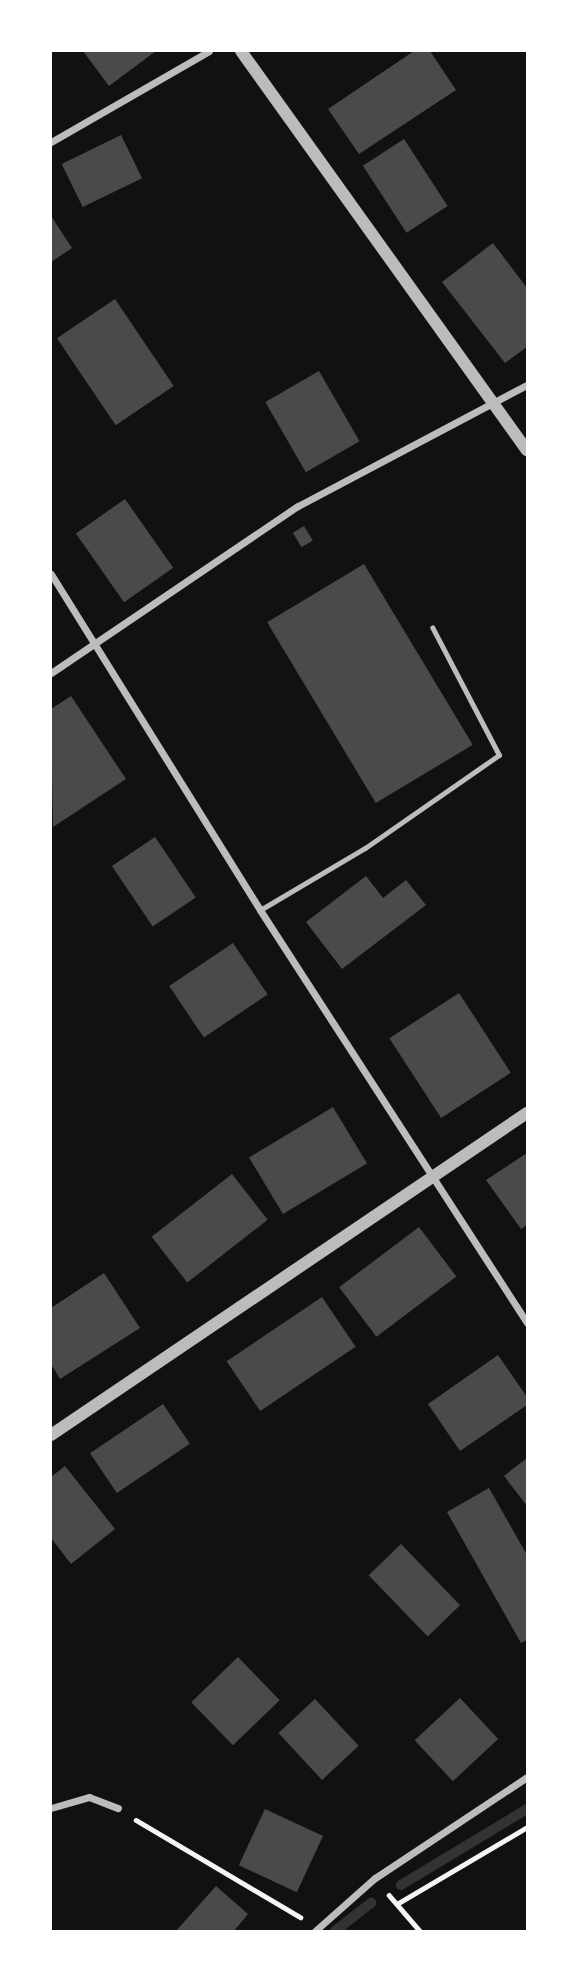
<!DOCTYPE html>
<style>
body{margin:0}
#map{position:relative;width:578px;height:1982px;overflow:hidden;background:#111;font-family:"Fira Sans",sans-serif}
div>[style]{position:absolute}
.stream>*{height:10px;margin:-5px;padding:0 5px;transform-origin:5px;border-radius:5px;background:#333}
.building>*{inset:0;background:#4a4a4a;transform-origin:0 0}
.path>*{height:4.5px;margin:-2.25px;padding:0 2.25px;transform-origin:2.25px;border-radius:2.25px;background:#f5f5f5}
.service>*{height:5px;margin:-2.5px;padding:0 2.5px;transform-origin:2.5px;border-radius:2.5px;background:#bcbcbc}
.minor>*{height:7px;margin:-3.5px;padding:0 3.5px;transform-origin:3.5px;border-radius:3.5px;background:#bcbcbc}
.tertiary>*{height:12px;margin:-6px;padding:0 6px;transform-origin:6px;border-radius:6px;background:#bcbcbc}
span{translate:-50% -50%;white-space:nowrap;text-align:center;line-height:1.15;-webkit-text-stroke:7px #fff;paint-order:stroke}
.frame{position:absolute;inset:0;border:52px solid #fff;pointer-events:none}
</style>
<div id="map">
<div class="stream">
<i style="left:401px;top:1885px;width:147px;rotate:-31.1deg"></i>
<i style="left:335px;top:1931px;width:46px;rotate:-37.9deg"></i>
</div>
<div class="building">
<i style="clip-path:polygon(83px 51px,156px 51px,109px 86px)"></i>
<i style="clip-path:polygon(414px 51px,430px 51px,456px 90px,359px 154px,328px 109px)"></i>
<i style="left:121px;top:135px;width:48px;height:66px;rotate:64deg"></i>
<i style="left:404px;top:139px;width:80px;height:49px;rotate:57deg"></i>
<i style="clip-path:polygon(51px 216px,72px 248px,51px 262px)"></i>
<i style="clip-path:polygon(493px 243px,527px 288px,527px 347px,505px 363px,442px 282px)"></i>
<i style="left:115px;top:299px;width:105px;height:70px;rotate:56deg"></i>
<i style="left:319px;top:371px;width:81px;height:62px;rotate:60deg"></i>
<i style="left:125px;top:499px;width:84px;height:60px;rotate:55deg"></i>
<i style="left:304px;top:526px;width:17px;height:13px;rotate:59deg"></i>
<i style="left:364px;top:564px;width:211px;height:113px;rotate:59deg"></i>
<i style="clip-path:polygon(71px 696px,126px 779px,53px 827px,51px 709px)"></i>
<i style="left:155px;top:837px;width:73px;height:52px;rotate:56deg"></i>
<i style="clip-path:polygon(366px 876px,383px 898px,406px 880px,426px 905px,342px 969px,306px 922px)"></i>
<i style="left:233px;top:943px;width:62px;height:77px;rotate:56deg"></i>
<i style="left:459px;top:993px;width:95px;height:83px;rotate:57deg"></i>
<i style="left:333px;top:1107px;width:66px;height:98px;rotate:59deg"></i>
<i style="clip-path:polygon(527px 1153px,527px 1225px,521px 1229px,486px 1180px)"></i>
<i style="left:232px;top:1174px;width:58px;height:102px;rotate:52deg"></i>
<i style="left:419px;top:1227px;width:62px;height:100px;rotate:53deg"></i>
<i style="clip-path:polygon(104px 1273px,140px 1328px,60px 1379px,51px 1364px,51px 1308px)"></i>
<i style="left:322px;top:1297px;width:60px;height:115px;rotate:56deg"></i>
<i style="clip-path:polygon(498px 1355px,527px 1397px,527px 1405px,460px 1451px,428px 1404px)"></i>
<i style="left:163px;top:1404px;width:48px;height:88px;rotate:56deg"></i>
<i style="clip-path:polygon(527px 1458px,527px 1506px,504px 1476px)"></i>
<i style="clip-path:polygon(65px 1466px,115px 1529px,71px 1564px,51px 1538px,51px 1477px)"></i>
<i style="clip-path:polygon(489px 1488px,527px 1555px,527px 1640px,521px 1643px,447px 1512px)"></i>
<i style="left:401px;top:1544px;width:85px;height:45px;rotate:46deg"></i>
<i style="left:238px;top:1657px;width:60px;height:65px;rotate:46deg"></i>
<i style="left:460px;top:1698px;width:56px;height:62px;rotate:47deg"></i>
<i style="left:315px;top:1699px;width:64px;height:50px;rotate:47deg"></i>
<i style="left:265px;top:1809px;width:64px;height:62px;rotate:25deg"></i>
<i style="clip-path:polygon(216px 1886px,248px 1914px,234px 1931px,176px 1931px)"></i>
</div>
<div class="path">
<i style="left:136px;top:1820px;width:191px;rotate:30.6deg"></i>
<i style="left:389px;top:1895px;width:48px;rotate:49.3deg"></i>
<i style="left:397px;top:1904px;width:151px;rotate:-30.6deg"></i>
</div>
<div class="service">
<i style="left:260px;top:910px;width:122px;rotate:-30.6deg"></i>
<i style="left:365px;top:848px;width:163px;rotate:-34.8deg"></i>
<i style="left:499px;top:755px;width:144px;rotate:-117.6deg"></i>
</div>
<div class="minor">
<i style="left:51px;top:142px;width:182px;rotate:-29.9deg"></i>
<i style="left:51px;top:574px;width:396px;rotate:58.1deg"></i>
<i style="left:260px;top:910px;width:492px;rotate:57.1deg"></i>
<i style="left:51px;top:673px;width:298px;rotate:-34.1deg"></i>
<i style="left:298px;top:506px;width:259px;rotate:-27.9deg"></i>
<i style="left:51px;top:1808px;width:40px;rotate:-16deg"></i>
<i style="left:89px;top:1797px;width:31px;rotate:21deg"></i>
<i style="left:315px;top:1931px;width:80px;rotate:-41.5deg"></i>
<i style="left:375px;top:1878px;width:182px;rotate:-33.6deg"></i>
</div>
<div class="tertiary">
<i style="left:241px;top:51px;width:491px;rotate:54.4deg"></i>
<i style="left:51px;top:1435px;width:575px;rotate:-34.08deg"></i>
</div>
<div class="frame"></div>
</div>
